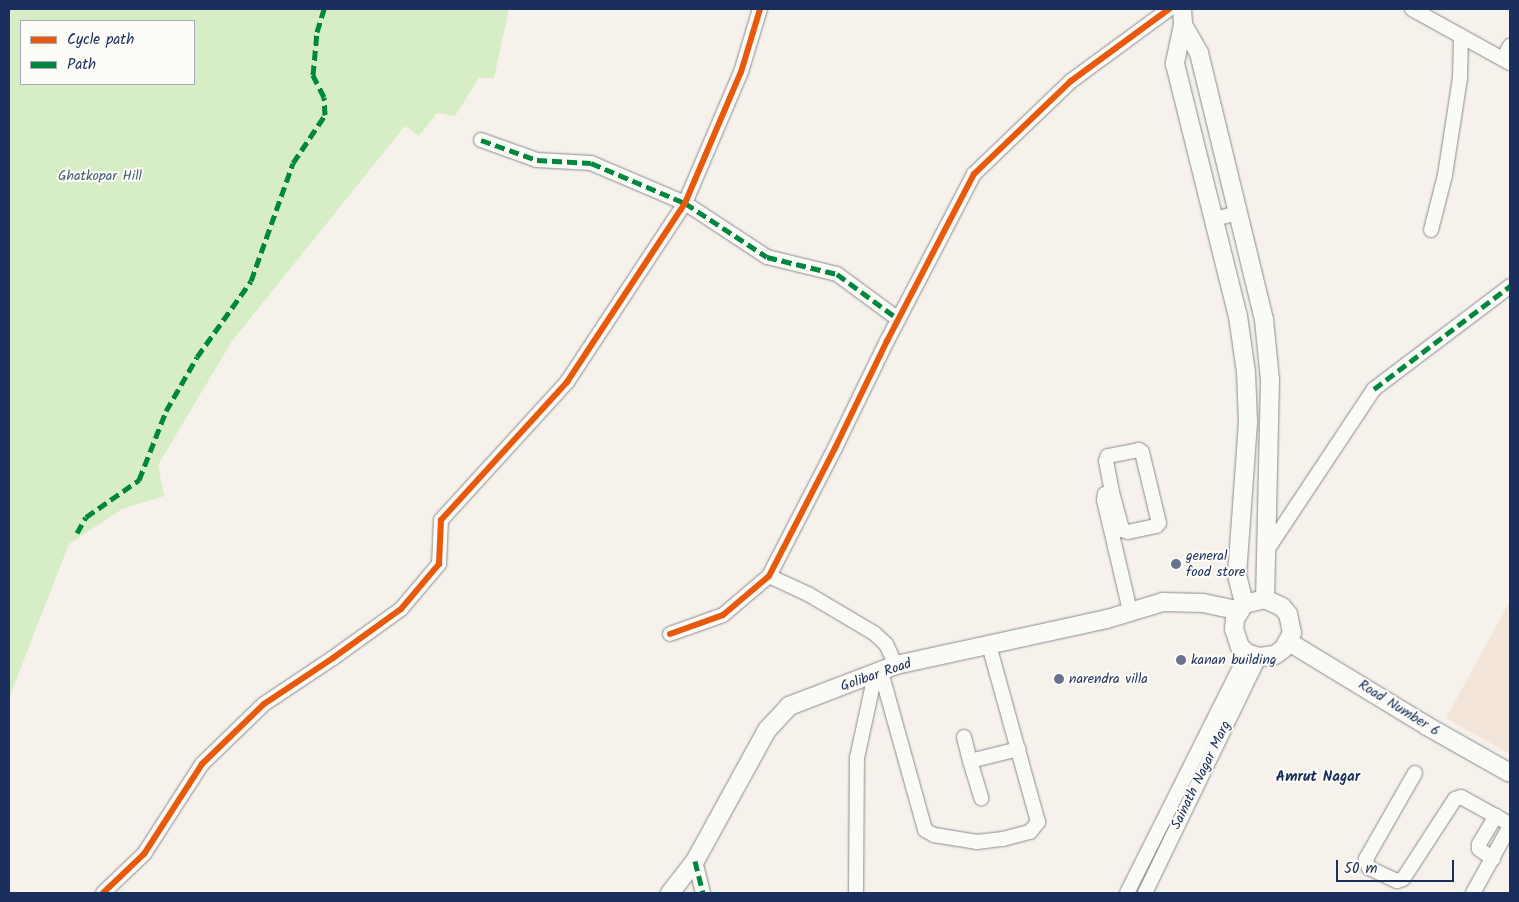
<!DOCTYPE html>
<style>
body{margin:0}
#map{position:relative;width:1519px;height:902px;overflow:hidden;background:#f6f1eb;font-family:Kalam,sans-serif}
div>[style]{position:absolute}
.built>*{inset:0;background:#f4e5db}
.green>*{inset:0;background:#d6edc6}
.roads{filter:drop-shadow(0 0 1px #8a8b91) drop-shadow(0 0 1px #8a8b91)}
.minor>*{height:14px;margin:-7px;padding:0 7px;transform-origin:7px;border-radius:7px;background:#fafaf7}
.tertiary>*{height:18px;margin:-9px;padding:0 9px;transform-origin:9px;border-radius:9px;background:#fafaf7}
.quiet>*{height:5px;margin-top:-2.5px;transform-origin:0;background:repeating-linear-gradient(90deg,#00873e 0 10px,transparent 0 15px)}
.cycleway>*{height:6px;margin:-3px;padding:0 3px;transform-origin:3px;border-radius:3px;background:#e8590c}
.dots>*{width:14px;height:14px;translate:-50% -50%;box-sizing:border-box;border:2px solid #fdfcf7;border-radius:50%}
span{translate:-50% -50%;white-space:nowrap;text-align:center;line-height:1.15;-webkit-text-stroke:4px #fdfcf7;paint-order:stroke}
.park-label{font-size:14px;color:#435e70}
.poi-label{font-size:14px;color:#1b2f5e}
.left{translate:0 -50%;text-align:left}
.street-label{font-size:14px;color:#1b2f5e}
.neighbourhood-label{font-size:15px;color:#1b2f5e;font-weight:700}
.frame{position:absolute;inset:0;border:10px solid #1b2f5e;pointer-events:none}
.legend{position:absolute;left:20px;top:20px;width:175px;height:65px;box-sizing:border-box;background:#fdfcf7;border:1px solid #a3aaba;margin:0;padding:6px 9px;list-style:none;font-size:15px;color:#1b2f5e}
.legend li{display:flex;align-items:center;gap:10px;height:25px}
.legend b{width:25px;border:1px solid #a3aaba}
.scale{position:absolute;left:1336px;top:860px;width:118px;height:22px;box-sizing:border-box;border:2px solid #1b2f5e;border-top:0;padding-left:6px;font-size:15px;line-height:18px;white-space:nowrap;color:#1b2f5e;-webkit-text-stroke:4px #fdfcf7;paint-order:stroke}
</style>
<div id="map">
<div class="built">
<i style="clip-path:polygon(1510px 601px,1510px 754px,1446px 718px)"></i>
</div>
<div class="green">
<i style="clip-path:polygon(evenodd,9px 9px,509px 9px,494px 78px,479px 78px,455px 116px,437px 113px,419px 136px,405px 126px,232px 341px,158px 465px,164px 496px,122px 509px,69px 544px,9px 698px,9px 9px,21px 21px,194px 21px,194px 84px,21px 84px,21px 21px)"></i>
</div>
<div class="roads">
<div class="minor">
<i style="left:1412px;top:9px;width:112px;rotate:28.9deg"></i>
<i style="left:1503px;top:59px;width:15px;rotate:-62deg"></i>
<i style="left:481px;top:140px;width:59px;rotate:19.7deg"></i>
<i style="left:537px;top:160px;width:54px;rotate:3.2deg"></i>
<i style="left:591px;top:163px;width:102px;rotate:23.1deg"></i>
<i style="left:685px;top:203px;width:98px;rotate:33.4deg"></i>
<i style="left:767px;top:257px;width:72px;rotate:13.7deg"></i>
<i style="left:837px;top:274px;width:76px;rotate:36.4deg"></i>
<i style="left:1214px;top:219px;width:25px;rotate:-14deg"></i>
<i style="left:1431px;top:230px;width:57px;rotate:-75.7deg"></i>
<i style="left:1445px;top:175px;width:98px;rotate:-81.2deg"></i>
<i style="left:1460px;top:78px;width:42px;rotate:-88.6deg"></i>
<i style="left:1112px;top:492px;width:39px;rotate:75deg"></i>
<i style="left:1122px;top:530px;width:6px;rotate:18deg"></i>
<i style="left:1128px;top:532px;width:29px;rotate:-12deg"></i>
<i style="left:1156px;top:526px;width:4px;rotate:-45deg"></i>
<i style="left:1159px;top:523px;width:73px;rotate:-103.5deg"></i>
<i style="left:1142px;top:452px;width:4px;rotate:-146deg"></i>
<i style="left:1139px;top:450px;width:32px;rotate:169deg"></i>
<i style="left:1108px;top:456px;width:5px;rotate:112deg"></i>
<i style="left:1106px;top:461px;width:32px;rotate:79deg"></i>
<i style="left:1112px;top:492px;width:7px;rotate:164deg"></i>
<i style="left:1105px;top:494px;width:6px;rotate:99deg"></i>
<i style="left:1104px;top:500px;width:114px;rotate:76.8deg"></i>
<i style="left:1267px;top:550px;width:193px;rotate:-56.4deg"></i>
<i style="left:1374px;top:389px;width:171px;rotate:-37.1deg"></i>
<i style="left:769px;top:576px;width:43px;rotate:24.8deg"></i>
<i style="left:808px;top:594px;width:77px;rotate:30.6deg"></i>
<i style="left:874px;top:633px;width:16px;rotate:43deg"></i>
<i style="left:886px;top:644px;width:23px;rotate:65deg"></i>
<i style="left:670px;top:634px;width:56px;rotate:-19.7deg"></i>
<i style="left:723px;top:615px;width:60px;rotate:-40.3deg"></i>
<i style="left:769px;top:576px;width:144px;rotate:-62.7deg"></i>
<i style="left:835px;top:448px;width:119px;rotate:-64.1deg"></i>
<i style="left:887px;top:341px;width:188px;rotate:-62.5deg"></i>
<i style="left:974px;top:174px;width:134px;rotate:-43.8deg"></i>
<i style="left:1071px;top:81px;width:122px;rotate:-36.3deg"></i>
<i style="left:881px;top:672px;width:164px;rotate:74.4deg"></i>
<i style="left:925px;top:830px;width:10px;rotate:29deg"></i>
<i style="left:934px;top:835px;width:44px;rotate:9.2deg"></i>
<i style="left:977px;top:842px;width:26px;rotate:-7deg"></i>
<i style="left:1003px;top:839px;width:28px;rotate:-15deg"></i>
<i style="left:1030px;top:832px;width:13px;rotate:-51deg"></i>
<i style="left:1038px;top:822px;width:184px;rotate:-105.5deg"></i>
<i style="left:964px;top:737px;width:25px;rotate:76deg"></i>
<i style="left:970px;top:761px;width:50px;rotate:-13.8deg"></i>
<i style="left:970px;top:761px;width:39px;rotate:73deg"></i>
<i style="left:1415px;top:773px;width:99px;rotate:119.7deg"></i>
<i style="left:1366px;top:859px;width:9px;rotate:72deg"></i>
<i style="left:1369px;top:868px;width:31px;rotate:25deg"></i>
<i style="left:1397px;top:881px;width:6px;rotate:-18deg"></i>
<i style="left:1403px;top:879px;width:95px;rotate:-57deg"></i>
<i style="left:1455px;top:799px;width:6px;rotate:-18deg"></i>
<i style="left:1461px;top:797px;width:56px;rotate:28.9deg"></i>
<i style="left:1493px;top:859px;width:17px;rotate:-144deg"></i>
<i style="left:1479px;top:849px;width:5px;rotate:-90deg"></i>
<i style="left:1479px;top:844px;width:33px;rotate:-59deg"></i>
<i style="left:695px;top:861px;width:33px;rotate:76deg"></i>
<i style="left:103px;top:893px;width:57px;rotate:-43.6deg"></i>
<i style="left:144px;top:854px;width:107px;rotate:-57.2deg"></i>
<i style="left:202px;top:764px;width:86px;rotate:-44.1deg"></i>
<i style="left:264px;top:704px;width:83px;rotate:-33.7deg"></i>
<i style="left:333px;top:658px;width:84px;rotate:-35.8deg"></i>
<i style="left:401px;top:609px;width:59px;rotate:-49.8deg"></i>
<i style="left:439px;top:564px;width:44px;rotate:-87.4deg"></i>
<i style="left:441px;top:520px;width:187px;rotate:-47.6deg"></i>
<i style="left:567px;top:382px;width:214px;rotate:-56.6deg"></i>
<i style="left:685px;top:203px;width:142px;rotate:-66.9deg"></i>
<i style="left:741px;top:72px;width:66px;rotate:-73.2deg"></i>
<i style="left:856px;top:893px;width:135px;rotate:-89.6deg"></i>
<i style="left:857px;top:758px;width:85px;rotate:-77.8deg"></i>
<i style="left:1127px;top:893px;width:268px;rotate:-63.4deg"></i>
<i style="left:1145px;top:893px;width:262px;rotate:-64.2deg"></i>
<i style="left:1473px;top:893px;width:77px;rotate:-61.1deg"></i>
</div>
<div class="tertiary">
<i style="left:1182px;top:9px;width:16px;rotate:86deg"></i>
<i style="left:1183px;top:25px;width:40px;rotate:102deg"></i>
<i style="left:1175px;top:64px;width:260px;rotate:76deg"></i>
<i style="left:1238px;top:316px;width:57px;rotate:81.9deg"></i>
<i style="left:1246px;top:372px;width:50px;rotate:87.7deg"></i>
<i style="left:1248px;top:422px;width:153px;rotate:94.1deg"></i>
<i style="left:1237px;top:575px;width:30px;rotate:76deg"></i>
<i style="left:1183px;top:25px;width:32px;rotate:60deg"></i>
<i style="left:1199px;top:53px;width:275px;rotate:76.3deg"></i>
<i style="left:1264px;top:320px;width:60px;rotate:84.3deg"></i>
<i style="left:1270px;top:380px;width:219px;rotate:91.3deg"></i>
<i style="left:1265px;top:599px;width:19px;rotate:25deg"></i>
<i style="left:1282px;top:607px;width:9px;rotate:49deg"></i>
<i style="left:1288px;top:614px;width:19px;rotate:78deg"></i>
<i style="left:1292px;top:633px;width:18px;rotate:119deg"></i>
<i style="left:1283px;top:649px;width:10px;rotate:143deg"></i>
<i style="left:1275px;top:655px;width:16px;rotate:173deg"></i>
<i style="left:1259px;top:657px;width:13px;rotate:-162deg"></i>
<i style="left:1247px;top:653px;width:9px;rotate:-139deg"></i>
<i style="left:1240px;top:647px;width:19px;rotate:-108deg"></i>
<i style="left:1234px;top:629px;width:10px;rotate:-84deg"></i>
<i style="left:1235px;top:619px;width:17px;rotate:-59deg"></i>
<i style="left:1244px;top:604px;width:22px;rotate:-13deg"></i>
<i style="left:1289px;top:642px;width:162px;rotate:31.3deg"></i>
<i style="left:1427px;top:726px;width:95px;rotate:29.5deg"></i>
<i style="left:670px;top:893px;width:41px;rotate:-52deg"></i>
<i style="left:695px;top:861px;width:149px;rotate:-61.2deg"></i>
<i style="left:767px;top:730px;width:33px;rotate:-47deg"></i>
<i style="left:789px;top:706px;width:115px;rotate:-21deg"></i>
<i style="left:896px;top:665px;width:216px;rotate:-12.3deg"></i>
<i style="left:1107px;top:619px;width:59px;rotate:-16.9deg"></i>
<i style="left:1163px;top:602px;width:40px;rotate:1.4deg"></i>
<i style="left:1203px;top:603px;width:38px;rotate:12deg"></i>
</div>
</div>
<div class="quiet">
<i style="left:481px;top:140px;width:59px;rotate:19.7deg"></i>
<i style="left:537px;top:160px;width:54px;rotate:3.2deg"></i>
<i style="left:591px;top:163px;width:102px;rotate:23.1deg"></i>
<i style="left:685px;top:203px;width:98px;rotate:33.4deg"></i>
<i style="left:767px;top:257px;width:72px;rotate:13.7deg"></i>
<i style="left:837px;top:274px;width:76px;rotate:36.4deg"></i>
<i style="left:1374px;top:389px;width:171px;rotate:-37.1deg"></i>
<i style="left:77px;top:533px;width:18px;rotate:-61deg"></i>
<i style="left:86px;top:517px;width:65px;rotate:-34.9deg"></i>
<i style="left:139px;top:480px;width:74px;rotate:-68.6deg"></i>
<i style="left:166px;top:411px;width:62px;rotate:-60.1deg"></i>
<i style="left:197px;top:357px;width:93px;rotate:-54.6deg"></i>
<i style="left:251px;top:281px;width:125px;rotate:-70.4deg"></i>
<i style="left:293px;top:163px;width:58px;rotate:-56.3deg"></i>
<i style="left:325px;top:115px;width:18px;rotate:-93deg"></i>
<i style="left:324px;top:97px;width:25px;rotate:-117deg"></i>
<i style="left:313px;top:75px;width:43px;rotate:-84.7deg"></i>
<i style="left:317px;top:32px;width:24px;rotate:-73deg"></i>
<i style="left:695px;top:861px;width:33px;rotate:76deg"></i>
</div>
<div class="cycleway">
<i style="left:670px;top:634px;width:56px;rotate:-19.7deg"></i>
<i style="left:723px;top:615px;width:60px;rotate:-40.3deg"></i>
<i style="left:769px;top:576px;width:144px;rotate:-62.7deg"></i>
<i style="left:835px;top:448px;width:119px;rotate:-64.1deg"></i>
<i style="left:887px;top:341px;width:188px;rotate:-62.5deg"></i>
<i style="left:974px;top:174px;width:134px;rotate:-43.8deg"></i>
<i style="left:1071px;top:81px;width:122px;rotate:-36.3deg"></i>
<i style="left:103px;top:893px;width:57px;rotate:-43.6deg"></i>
<i style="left:144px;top:854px;width:107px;rotate:-57.2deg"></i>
<i style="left:202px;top:764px;width:86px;rotate:-44.1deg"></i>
<i style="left:264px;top:704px;width:83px;rotate:-33.7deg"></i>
<i style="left:333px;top:658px;width:84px;rotate:-35.8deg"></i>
<i style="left:401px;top:609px;width:59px;rotate:-49.8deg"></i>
<i style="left:439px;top:564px;width:44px;rotate:-87.4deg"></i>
<i style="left:441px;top:520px;width:187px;rotate:-47.6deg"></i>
<i style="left:567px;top:382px;width:214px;rotate:-56.6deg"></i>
<i style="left:685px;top:203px;width:142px;rotate:-66.9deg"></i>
<i style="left:741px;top:72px;width:66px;rotate:-73.2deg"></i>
</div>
<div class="dots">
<i style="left:1176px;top:564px;background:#68738f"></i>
<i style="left:1181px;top:660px;background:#68738f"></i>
<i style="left:1059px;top:679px;background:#68738f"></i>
</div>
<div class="park-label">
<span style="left:100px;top:176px">Ghatkopar Hill</span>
</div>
<div class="poi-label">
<span class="left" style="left:1186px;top:564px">general<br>food store</span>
<span class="left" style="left:1191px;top:660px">kanan building</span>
<span class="left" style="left:1069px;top:679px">narendra villa</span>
</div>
<div class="street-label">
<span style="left:876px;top:675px;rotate:-19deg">Golibar Road</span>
<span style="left:1399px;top:708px;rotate:32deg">Road Number 6</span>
<span style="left:1201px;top:775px;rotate:-64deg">Sainath Nagar Marg</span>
</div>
<div class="neighbourhood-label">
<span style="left:1318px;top:778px">Amrut Nagar</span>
</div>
<div class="frame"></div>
<ul class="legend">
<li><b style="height:6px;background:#e8590c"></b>Cycle path</li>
<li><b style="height:6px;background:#00873e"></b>Path</li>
</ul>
<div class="scale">50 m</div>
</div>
